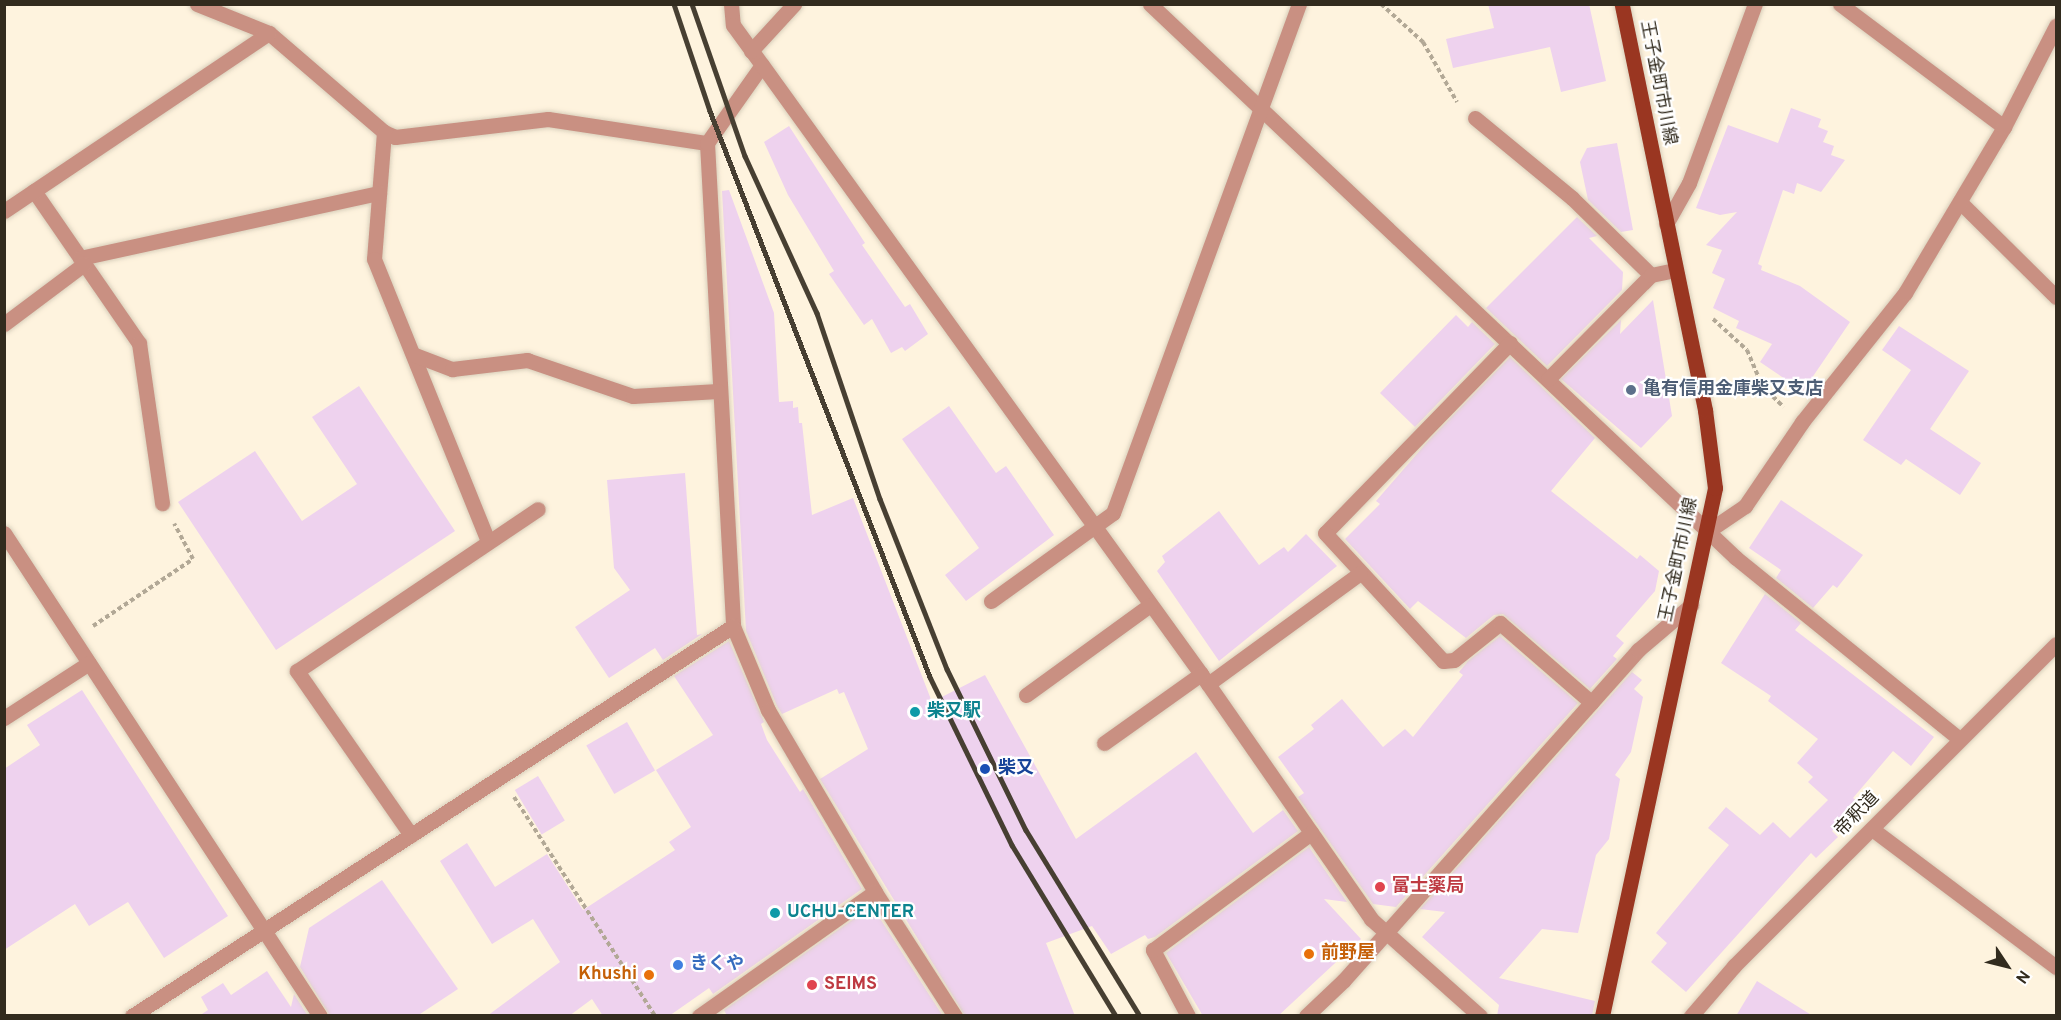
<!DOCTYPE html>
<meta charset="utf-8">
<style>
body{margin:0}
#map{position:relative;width:2061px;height:1020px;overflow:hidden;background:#fef3de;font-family:Overpass,"Noto Sans JP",sans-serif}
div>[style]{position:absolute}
.building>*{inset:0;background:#eed2ee;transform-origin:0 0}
.path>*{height:4px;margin-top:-2px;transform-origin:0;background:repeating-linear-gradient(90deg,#b2a896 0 4.5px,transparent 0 7.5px)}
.roads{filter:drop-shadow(0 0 2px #d9cfbb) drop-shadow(0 0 2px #d9cfbb)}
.minor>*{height:15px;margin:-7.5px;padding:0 7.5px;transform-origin:7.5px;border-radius:7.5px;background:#c99082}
.major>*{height:15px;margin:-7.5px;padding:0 7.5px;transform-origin:7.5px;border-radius:7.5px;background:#9a3621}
.rail>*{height:4.5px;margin:-2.25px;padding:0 2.25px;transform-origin:2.25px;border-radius:2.25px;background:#473f32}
.dots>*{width:16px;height:16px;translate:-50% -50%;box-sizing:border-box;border:3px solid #fff;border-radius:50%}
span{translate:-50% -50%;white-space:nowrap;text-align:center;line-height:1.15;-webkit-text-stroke:4.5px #fff;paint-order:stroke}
.street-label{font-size:18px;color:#322b1e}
.service-label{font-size:18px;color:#4e5e75;font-weight:700}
.left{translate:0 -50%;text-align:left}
.culture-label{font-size:18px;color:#0d838f;font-weight:700}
.transit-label{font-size:18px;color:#164399;font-weight:700}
.health-label{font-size:18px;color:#be3a42;font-weight:700}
.food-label{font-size:18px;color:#c56008;font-weight:700}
.right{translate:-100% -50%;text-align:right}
.shop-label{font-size:18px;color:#366cbe;font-weight:700}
.frame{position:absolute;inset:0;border:6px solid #322b1e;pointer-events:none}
.north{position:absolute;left:1977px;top:936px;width:60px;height:60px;-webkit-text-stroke:4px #fff;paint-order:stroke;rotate:125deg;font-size:16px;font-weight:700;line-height:24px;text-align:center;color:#322b1e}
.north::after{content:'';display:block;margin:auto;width:21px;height:27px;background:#322b1e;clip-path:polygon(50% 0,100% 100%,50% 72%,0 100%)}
</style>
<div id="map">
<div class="building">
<i style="clip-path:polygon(1488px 4px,1589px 4px,1606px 81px,1561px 92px,1550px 47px,1453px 68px,1446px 39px,1494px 28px)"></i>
<i style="clip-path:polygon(1791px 108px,1821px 119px,1818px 127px,1828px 131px,1823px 142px,1834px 146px,1831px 155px,1845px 160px,1821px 192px,1797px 183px,1794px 194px,1783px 190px,1758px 264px,1762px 266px,1761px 270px,1800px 286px,1850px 322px,1803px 391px,1760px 362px,1772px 344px,1736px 328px,1739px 321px,1713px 308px,1725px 279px,1712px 273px,1722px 250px,1706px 245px,1737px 212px,1720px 215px,1696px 208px,1728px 125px,1778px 143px)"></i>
<i style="clip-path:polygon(789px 126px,865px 243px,862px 245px,905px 307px,910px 304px,928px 334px,905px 351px,902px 347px,891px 353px,872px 319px,864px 325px,829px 274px,834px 271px,788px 195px,764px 142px)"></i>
<i style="clip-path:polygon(1617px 143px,1633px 230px,1621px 232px,1588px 200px,1580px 162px,1587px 148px)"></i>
<i style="clip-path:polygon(729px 190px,774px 313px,779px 402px,793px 401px,793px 408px,798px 407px,799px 423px,802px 423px,812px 515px,853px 498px,932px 702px,985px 675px,1076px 839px,1196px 752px,1253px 833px,1283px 810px,1298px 831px,1155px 937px,1148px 939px,1145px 935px,1111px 954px,1092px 926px,1046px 943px,1075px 1016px,965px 1016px,820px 779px,868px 749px,844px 692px,839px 694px,837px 689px,782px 714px,777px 706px,746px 631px,722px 191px)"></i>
<i style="clip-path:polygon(1577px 217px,1597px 236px,1589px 238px,1623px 272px,1622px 290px,1547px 366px,1486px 308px)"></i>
<i style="clip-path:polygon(1653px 300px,1672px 416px,1641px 448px,1561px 379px,1621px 320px,1620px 334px)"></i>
<i style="clip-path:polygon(1456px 315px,1468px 327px,1472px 322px,1495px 344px,1415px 427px,1380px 393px)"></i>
<i style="clip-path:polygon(1899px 326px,1969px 371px,1930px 429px,1981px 463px,1960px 495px,1906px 459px,1901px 465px,1863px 440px,1911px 370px,1882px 350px)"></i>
<i style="clip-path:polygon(1510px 357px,1595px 438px,1551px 491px,1637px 559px,1640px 555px,1659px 571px,1655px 591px,1616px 636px,1624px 643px,1613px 656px,1617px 659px,1590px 689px,1503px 614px,1494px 615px,1466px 638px,1418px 601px,1410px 609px,1345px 539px,1380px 504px,1376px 501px,1429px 440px)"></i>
<i style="clip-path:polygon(359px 386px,455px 531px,276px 650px,178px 502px,255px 451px,302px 521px,357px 484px,312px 417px)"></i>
<i style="clip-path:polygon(949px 406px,996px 473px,1006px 466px,1054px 535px,966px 601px,945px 575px,979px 548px,902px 439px)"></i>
<i style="clip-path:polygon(685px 473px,697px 635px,702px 634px,663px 660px,655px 648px,609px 678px,575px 627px,630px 590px,614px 568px,607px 480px)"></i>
<i style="clip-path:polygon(1781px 500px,1863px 555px,1837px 588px,1833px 585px,1813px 608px,1776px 578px,1781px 570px,1749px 548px)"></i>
<i style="clip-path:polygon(1219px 511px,1259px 565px,1284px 547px,1288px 552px,1306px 534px,1337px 566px,1219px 661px,1157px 571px,1165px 562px,1162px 556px)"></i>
<i style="clip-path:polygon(1765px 594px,1801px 623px,1795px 630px,1934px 737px,1911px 766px,1893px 751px,1853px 798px,1859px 803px,1832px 831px,1838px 837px,1816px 858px,1811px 853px,1686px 992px,1651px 962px,1667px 943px,1656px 933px,1729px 845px,1708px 828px,1726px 807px,1760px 835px,1773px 822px,1790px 838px,1828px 800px,1808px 782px,1813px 777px,1797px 763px,1818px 739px,1768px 701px,1771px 696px,1721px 663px)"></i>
<i style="clip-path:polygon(1500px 636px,1578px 703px,1396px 907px,1373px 904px,1298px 797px,1304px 793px,1278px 757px,1314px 729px,1311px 725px,1342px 699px,1383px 747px,1405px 729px,1413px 737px,1463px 675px,1459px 672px,1468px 661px)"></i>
<i style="clip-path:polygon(729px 641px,764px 722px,761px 724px,767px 740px,800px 792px,803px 789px,862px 889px,713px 994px,709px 988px,669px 1016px,603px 1016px,592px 999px,569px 1016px,487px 1016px,560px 962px,533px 919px,492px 944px,440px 861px,467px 843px,495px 887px,547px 854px,583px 910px,675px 850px,669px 842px,691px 827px,656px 770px,713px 735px,674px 676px)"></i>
<i style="clip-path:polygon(1632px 672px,1642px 680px,1634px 689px,1643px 697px,1631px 752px,1615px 775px,1620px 779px,1609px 839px,1596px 855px,1578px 933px,1542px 929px,1499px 978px,1595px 1001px,1592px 1016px,1497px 1016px,1499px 1005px,1422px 937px,1445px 912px,1420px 909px)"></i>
<i style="clip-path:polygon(82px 690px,228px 916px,164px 958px,128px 902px,89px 926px,75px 904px,4px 950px,4px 769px,40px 745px,27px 725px)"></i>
<i style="left:627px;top:722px;width:56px;height:47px;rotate:60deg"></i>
<i style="left:538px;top:776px;width:52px;height:27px;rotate:59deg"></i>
<i style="clip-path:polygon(1309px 847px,1347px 902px,1324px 899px,1361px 939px,1278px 1016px,1203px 1016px,1166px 953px)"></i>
<i style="clip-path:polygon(382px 880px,458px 989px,417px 1016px,330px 1016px,300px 967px,309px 928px)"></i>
<i style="clip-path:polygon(872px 906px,943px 1016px,727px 1016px,724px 1010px)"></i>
<i style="clip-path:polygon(267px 971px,291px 1007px,294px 994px,308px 1016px,199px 1016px,208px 1010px,201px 997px,223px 983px,231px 995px)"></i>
<i style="clip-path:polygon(1757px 981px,1813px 1016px,1736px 1016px)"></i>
</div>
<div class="path">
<i style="left:1381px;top:4px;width:57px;rotate:42.1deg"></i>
<i style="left:1423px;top:42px;width:69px;rotate:60.5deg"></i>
<i style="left:1713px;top:319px;width:46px;rotate:42.4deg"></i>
<i style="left:1747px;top:350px;width:39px;rotate:67deg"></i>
<i style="left:1762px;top:386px;width:30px;rotate:44deg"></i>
<i style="left:93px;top:626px;width:120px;rotate:-33.8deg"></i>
<i style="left:193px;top:559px;width:40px;rotate:-118deg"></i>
<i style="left:514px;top:797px;width:260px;rotate:57.2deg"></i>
</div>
<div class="roads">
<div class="minor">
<i style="left:197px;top:4px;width:78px;rotate:21.9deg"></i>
<i style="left:269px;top:33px;width:152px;rotate:40.7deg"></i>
<i style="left:384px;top:132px;width:12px;rotate:24deg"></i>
<i style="left:395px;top:137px;width:154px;rotate:-6.7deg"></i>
<i style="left:548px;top:119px;width:161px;rotate:8.6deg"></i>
<i style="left:707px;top:143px;width:484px;rotate:86.9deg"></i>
<i style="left:733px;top:626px;width:91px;rotate:67.4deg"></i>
<i style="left:768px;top:710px;width:211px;rotate:59.5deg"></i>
<i style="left:875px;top:892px;width:148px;rotate:57.2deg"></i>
<i style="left:731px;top:4px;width:21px;rotate:85deg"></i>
<i style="left:733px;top:25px;width:49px;rotate:54.1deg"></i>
<i style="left:1150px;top:4px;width:806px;rotate:43.39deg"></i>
<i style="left:1736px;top:558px;width:286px;rotate:39deg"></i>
<i style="left:1840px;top:4px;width:205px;rotate:36.9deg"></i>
<i style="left:751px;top:51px;width:64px;rotate:-47.5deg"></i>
<i style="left:1475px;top:118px;width:126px;rotate:39.5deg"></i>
<i style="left:1572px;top:198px;width:110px;rotate:44.3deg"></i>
<i style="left:384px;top:132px;width:127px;rotate:94.5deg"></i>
<i style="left:374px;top:259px;width:304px;rotate:68deg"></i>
<i style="left:707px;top:143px;width:95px;rotate:-54.8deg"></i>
<i style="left:762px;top:65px;width:751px;rotate:54.21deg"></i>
<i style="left:1201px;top:674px;width:298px;rotate:55.2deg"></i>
<i style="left:1371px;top:919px;width:146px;rotate:41.7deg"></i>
<i style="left:34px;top:191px;width:185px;rotate:55.4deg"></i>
<i style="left:139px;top:343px;width:162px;rotate:81.8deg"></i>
<i style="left:1960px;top:202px;width:135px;rotate:44.7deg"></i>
<i style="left:4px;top:211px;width:319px;rotate:-33.9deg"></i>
<i style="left:1666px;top:224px;width:47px;rotate:-60.7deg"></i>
<i style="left:1689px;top:183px;width:191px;rotate:-69.8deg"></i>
<i style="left:80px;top:258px;width:306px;rotate:-12.3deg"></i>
<i style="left:4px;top:324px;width:100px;rotate:-36.9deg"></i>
<i style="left:1510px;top:343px;width:265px;rotate:134.2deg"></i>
<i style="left:1325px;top:533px;width:174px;rotate:47.3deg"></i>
<i style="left:1443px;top:661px;width:11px;rotate:-5deg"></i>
<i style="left:1454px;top:660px;width:59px;rotate:-38.8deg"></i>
<i style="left:1500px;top:623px;width:121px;rotate:41deg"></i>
<i style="left:415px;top:355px;width:40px;rotate:21deg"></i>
<i style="left:452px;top:369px;width:76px;rotate:-6.8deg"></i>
<i style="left:527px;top:360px;width:112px;rotate:18.8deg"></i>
<i style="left:633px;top:396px;width:85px;rotate:-3.4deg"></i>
<i style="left:1548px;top:379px;width:146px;rotate:-45.3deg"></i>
<i style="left:1651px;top:275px;width:25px;rotate:-12deg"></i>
<i style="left:1708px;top:531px;width:45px;rotate:-34deg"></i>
<i style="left:1745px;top:506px;width:102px;rotate:-55.8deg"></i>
<i style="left:1802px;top:422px;width:165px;rotate:-51.4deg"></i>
<i style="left:1905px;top:293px;width:193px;rotate:-59.2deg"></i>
<i style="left:2004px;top:127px;width:114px;rotate:-62.8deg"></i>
<i style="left:4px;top:533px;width:577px;rotate:56.81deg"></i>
<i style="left:991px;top:601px;width:150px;rotate:-35.8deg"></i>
<i style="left:1113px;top:513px;width:542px;rotate:-69.93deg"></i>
<i style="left:1208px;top:684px;width:188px;rotate:-36.1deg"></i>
<i style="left:1026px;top:695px;width:153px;rotate:-36deg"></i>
<i style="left:4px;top:718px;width:101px;rotate:-32.9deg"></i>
<i style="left:1104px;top:743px;width:119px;rotate:-35.4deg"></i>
<i style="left:1872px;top:829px;width:230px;rotate:36.9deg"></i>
<i style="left:411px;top:835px;width:200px;rotate:-124.8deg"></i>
<i style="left:297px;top:671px;width:290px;rotate:-33.9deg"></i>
<i style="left:132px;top:1016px;width:716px;rotate:-32.98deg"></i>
<i style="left:699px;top:1016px;width:215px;rotate:-35.2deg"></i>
<i style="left:1188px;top:1016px;width:75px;rotate:-117.9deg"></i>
<i style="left:1153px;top:950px;width:197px;rotate:-36.5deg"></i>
<i style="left:1306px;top:1016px;width:52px;rotate:-43.5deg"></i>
<i style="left:1344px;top:980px;width:442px;rotate:-48.3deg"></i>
<i style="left:1638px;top:650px;width:70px;rotate:-40.3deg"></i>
<i style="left:1691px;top:1016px;width:66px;rotate:-49.3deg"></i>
<i style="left:1734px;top:966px;width:455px;rotate:-45deg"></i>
</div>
<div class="major">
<i style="left:1602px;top:1016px;width:540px;rotate:-77.92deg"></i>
<i style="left:1715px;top:488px;width:79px;rotate:-97.3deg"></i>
<i style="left:1705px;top:410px;width:414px;rotate:-101.6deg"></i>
</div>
</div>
<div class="rail">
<i style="left:674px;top:4px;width:113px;rotate:71.4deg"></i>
<i style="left:710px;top:111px;width:607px;rotate:68.76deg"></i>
<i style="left:930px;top:677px;width:187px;rotate:64deg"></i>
<i style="left:1012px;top:845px;width:200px;rotate:58.7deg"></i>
<i style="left:692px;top:4px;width:161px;rotate:70.8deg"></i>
<i style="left:745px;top:156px;width:173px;rotate:65.4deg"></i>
<i style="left:817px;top:313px;width:196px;rotate:71.3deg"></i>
<i style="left:880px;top:499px;width:183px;rotate:68.5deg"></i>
<i style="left:947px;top:669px;width:179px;rotate:63.9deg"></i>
<i style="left:1026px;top:830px;width:218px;rotate:58.5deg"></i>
</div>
<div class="dots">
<i style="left:1631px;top:390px;background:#5c6f8a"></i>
<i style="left:915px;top:712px;background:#0f9aa8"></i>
<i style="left:985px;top:769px;background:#1a4fb4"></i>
<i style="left:1380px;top:887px;background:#e0444e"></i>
<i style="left:775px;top:913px;background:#0f9aa8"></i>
<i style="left:1309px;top:954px;background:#e8710a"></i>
<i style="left:678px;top:965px;background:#3f7fe0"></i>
<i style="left:649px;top:975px;background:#e8710a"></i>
<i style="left:812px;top:985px;background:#e0444e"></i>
</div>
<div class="street-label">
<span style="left:1657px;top:83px;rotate:79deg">王子金町市川線</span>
<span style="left:1680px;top:560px;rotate:-78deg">王子金町市川線</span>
<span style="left:1858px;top:815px;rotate:-46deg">帝釈道</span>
</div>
<div class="service-label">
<span class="left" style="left:1643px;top:390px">亀有信用金庫柴又支店</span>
</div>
<div class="culture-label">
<span class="left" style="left:927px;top:712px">柴又駅</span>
<span class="left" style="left:787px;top:913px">UCHU-CENTER</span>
</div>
<div class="transit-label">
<span class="left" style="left:998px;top:769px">柴又</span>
</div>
<div class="health-label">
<span class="left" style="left:1392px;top:887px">富士薬局</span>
<span class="left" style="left:824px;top:985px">SEIMS</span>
</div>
<div class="food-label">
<span class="left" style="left:1321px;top:954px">前野屋</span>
<span class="right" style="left:637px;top:975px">Khushi</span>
</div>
<div class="shop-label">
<span class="left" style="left:690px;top:965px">きくや</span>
</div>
<div class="frame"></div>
<div class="north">N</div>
</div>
